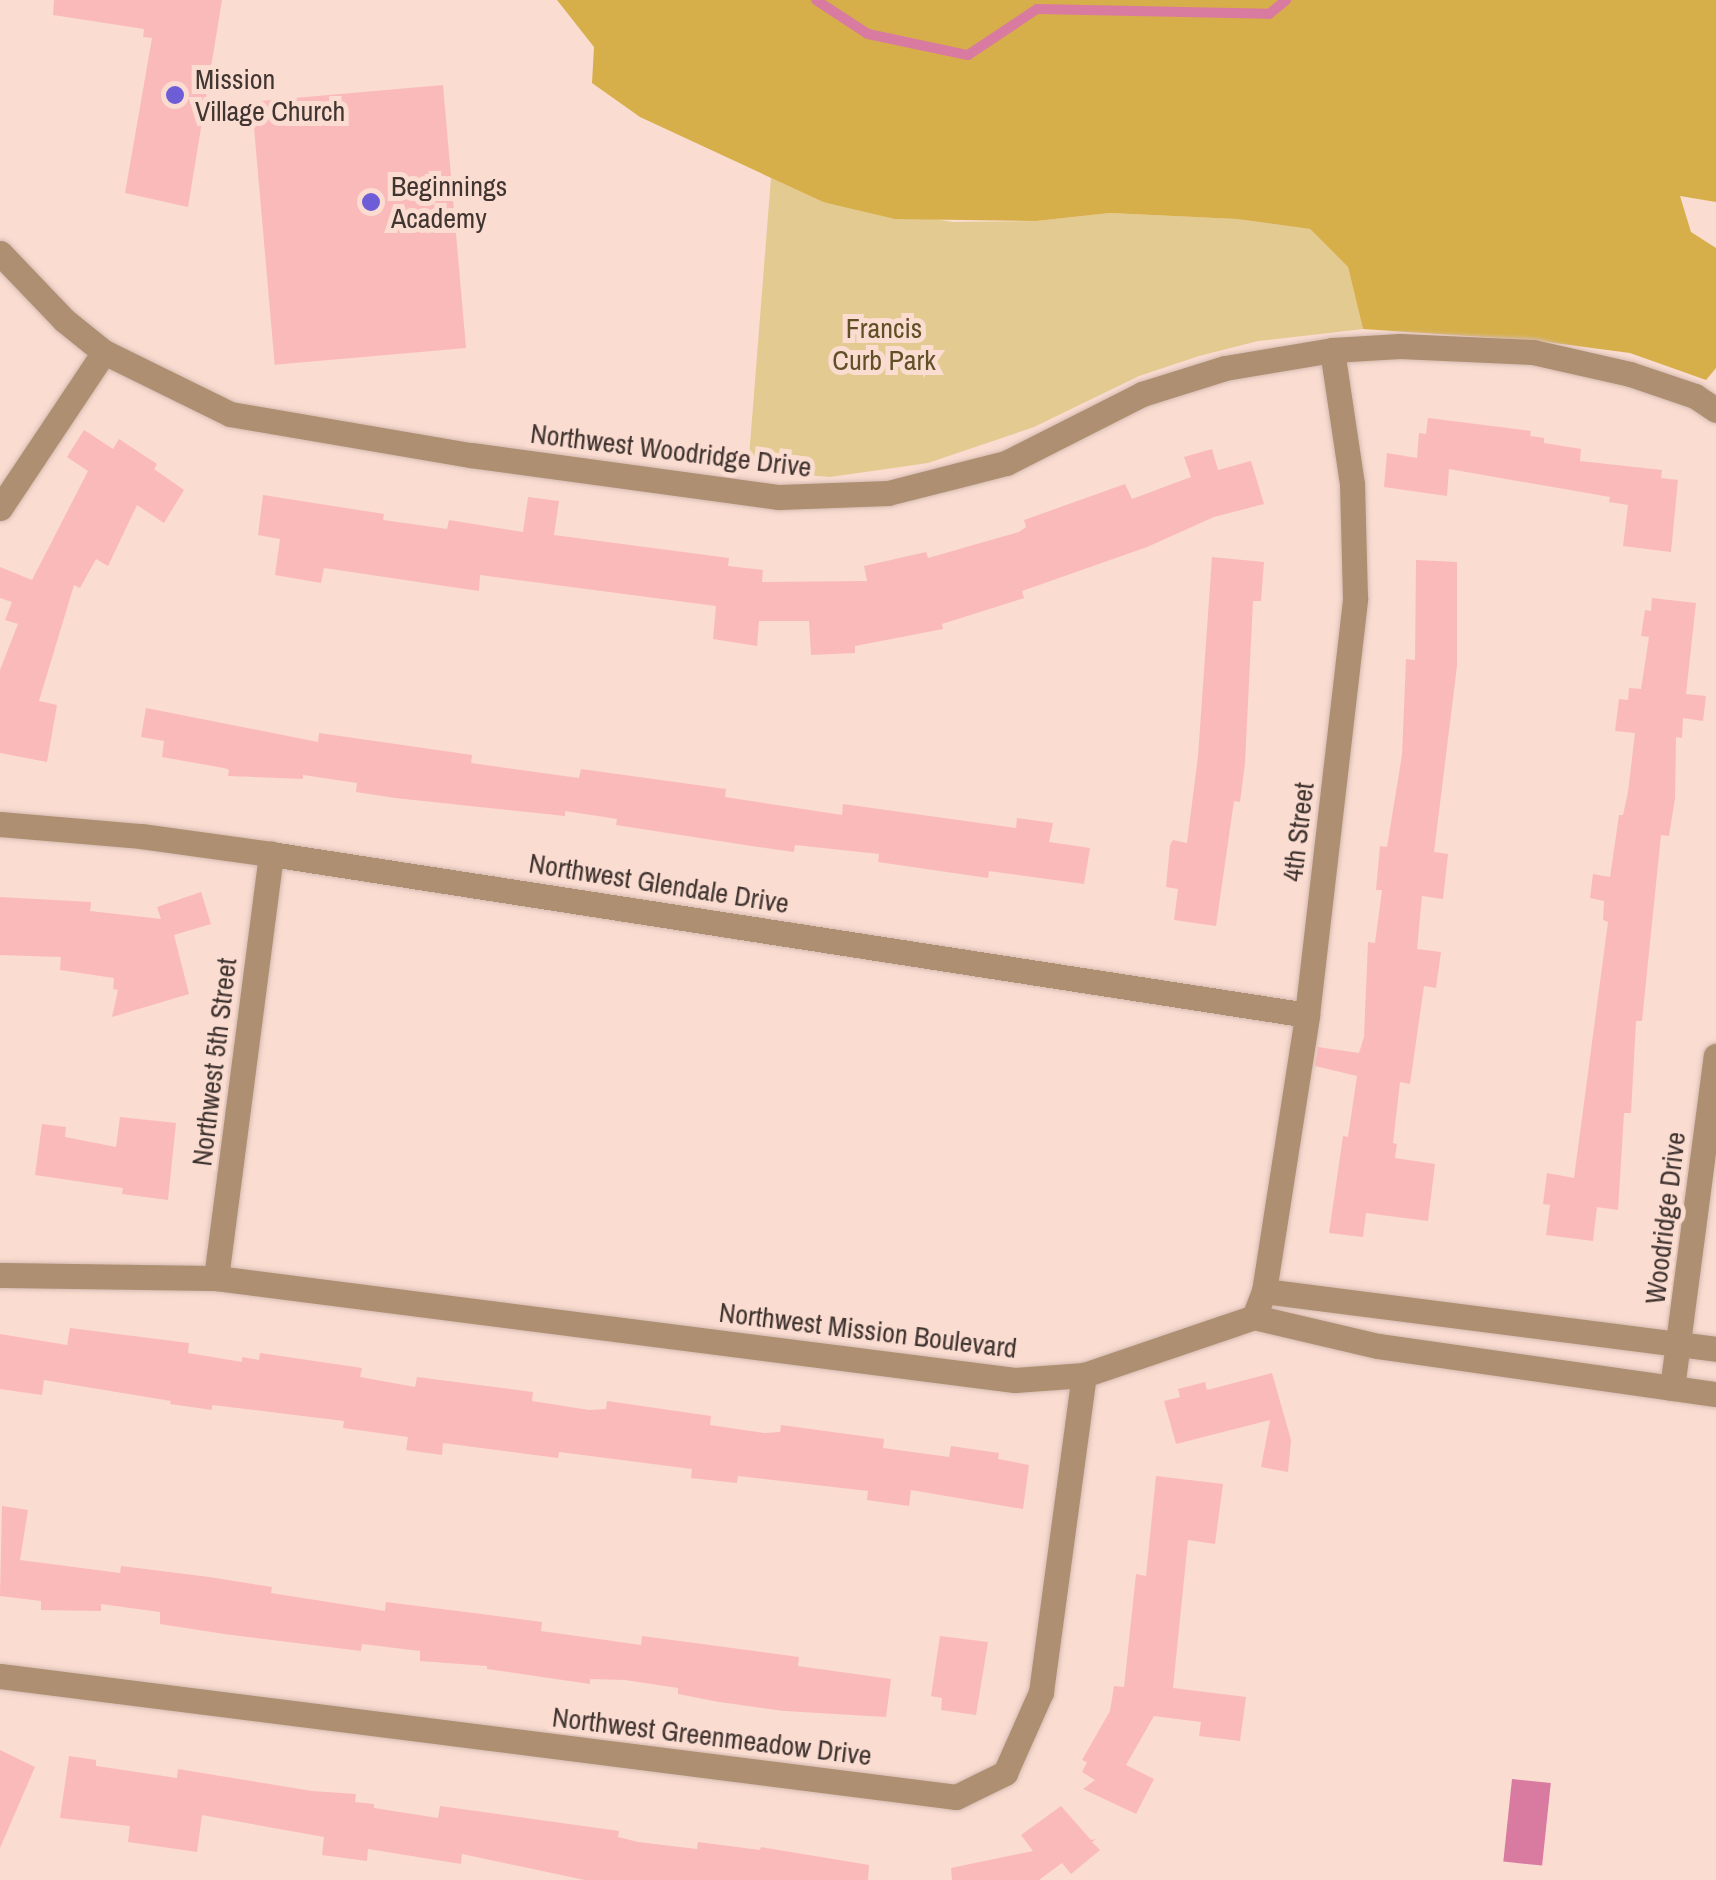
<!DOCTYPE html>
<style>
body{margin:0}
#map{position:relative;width:1716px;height:1880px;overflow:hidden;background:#fadcd1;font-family:"Archivo Narrow",sans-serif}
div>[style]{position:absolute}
.green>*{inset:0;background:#e2ca91}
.forest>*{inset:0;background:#d6af4a}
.water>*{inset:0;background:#d97aa1;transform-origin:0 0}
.stream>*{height:10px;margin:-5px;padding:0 5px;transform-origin:5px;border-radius:5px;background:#d97aa1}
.building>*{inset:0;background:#fbbaba;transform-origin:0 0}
.roads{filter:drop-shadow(0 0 2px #d5bbb1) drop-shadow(0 0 2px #d5bbb1)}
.minor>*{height:25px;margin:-12.5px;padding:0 12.5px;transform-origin:12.5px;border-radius:12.5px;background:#ae8f71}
.dots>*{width:28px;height:28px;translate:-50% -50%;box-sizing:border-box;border:5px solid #fadcd1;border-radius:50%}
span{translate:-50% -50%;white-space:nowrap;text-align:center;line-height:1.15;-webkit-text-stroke:10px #fadcd1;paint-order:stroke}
.poi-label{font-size:28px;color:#413531}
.left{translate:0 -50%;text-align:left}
.park-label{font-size:28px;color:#615027}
.street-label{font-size:28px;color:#413531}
</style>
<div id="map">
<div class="green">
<i style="clip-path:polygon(771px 178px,823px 202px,953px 222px,1036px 221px,1110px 213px,1237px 219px,1310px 229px,1348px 267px,1363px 329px,1258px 341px,1199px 356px,1139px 376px,1034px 427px,928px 463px,830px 477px,748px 470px)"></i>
</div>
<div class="forest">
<i style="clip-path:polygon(557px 0,1716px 0,1716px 202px,1680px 196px,1691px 232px,1716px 248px,1716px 368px,1706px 380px,1630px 353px,1539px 341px,1363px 329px,1348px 267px,1310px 229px,1237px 219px,1110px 213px,1036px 221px,895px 219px,823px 202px,640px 117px,592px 83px,594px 47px)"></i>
</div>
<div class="water">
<i style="left:1512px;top:1779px;width:39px;height:83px;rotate:6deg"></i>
</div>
<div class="stream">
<i style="left:816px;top:0;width:62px;rotate:33.2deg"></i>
<i style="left:868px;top:34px;width:102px;rotate:11.9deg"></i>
<i style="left:968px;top:55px;width:83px;rotate:-33.7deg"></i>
<i style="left:1037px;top:9px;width:232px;rotate:1.2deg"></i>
<i style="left:1269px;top:14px;width:22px;rotate:-39deg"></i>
</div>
<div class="building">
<i style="clip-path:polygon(54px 0,222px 0,188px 207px,125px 193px,152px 38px,143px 37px,144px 29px,53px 15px)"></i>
<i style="left:443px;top:85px;width:264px;height:192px;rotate:85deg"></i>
<i style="clip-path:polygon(1428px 418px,1531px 431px,1530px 436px,1544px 438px,1544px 443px,1581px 449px,1580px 461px,1662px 470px,1661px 478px,1678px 480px,1671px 552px,1623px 546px,1628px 505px,1609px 502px,1610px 497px,1449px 469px,1447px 496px,1384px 487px,1387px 453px,1417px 458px,1419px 433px,1426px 434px)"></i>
<i style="clip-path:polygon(84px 430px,113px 449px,119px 439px,157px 464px,154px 469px,184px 490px,164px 523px,137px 505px,108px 566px,96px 559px,80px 588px,74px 585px,39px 701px,57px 705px,47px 762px,0 753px,0 670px,18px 624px,5px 620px,12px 602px,0 598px,0 567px,32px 580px,88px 471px,67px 457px)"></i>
<i style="clip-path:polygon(1212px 449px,1218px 470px,1251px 461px,1264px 504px,1214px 517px,1147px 547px,1022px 591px,1024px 598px,942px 624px,943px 629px,855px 646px,855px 653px,811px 655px,809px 621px,759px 621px,757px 646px,713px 639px,716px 606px,480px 575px,479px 591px,324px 568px,321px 583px,275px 575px,280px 539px,258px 535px,263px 495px,384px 514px,383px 520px,447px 529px,449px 520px,523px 532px,528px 497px,559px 501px,554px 535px,729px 558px,728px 566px,763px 570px,762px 582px,867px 581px,864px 566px,926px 552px,928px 558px,1019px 532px,1026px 527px,1024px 520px,1125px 484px,1132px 499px,1191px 477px,1184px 457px)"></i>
<i style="clip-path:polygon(1212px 557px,1264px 562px,1261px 601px,1253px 601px,1245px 763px,1240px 802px,1234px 801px,1216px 926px,1174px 920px,1178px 889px,1166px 887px,1170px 845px,1173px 840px,1187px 843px,1198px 756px)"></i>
<i style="clip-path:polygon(1416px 560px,1457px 562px,1457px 666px,1434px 852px,1448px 854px,1443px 899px,1422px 896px,1417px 949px,1441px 952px,1436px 988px,1424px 986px,1410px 1084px,1400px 1082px,1393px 1143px,1397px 1144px,1395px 1158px,1435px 1164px,1428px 1221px,1366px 1213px,1363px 1237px,1329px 1233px,1343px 1136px,1348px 1137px,1357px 1076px,1315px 1066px,1318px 1047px,1359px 1053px,1364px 1037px,1368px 942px,1375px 943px,1382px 890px,1376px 890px,1380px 846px,1387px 847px,1402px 755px,1406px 659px,1415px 660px)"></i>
<i style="clip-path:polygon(1652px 598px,1696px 603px,1686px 694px,1706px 696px,1703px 721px,1683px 718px,1682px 738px,1676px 737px,1675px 798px,1669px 836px,1661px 835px,1642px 1021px,1636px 1021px,1631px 1113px,1624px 1113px,1618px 1210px,1597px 1207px,1593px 1241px,1546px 1235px,1550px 1205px,1543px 1204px,1547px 1173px,1574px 1178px,1608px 922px,1603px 920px,1604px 901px,1590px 898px,1593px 874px,1610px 877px,1619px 815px,1623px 815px,1628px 792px,1635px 733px,1615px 731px,1619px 699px,1628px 700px,1629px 688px,1641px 689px,1649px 637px,1641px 636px,1645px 610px,1651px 611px)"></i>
<i style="clip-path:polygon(146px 708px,318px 742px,319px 733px,472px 755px,471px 763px,579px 778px,581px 769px,726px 789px,725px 797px,842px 815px,843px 804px,1016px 828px,1017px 818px,1053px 823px,1049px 842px,1090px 848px,1084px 884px,989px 871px,988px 878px,878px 862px,879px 854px,795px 845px,794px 852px,758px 847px,616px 825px,617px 819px,565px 811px,565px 816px,395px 798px,356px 792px,357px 783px,303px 775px,303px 779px,228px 776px,229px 770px,224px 768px,162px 757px,164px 741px,141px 737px)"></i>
<i style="clip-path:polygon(201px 892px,211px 924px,174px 935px,189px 994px,112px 1017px,118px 990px,113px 989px,114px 978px,60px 970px,61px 957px,0 955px,0 897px,91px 902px,90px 911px,161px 919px,157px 907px)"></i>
<i style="clip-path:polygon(120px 1117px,176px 1123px,168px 1200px,122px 1194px,123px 1188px,35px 1175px,42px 1124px,66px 1127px,65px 1137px,116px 1147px)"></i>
<i style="clip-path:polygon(70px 1328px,189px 1343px,188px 1353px,242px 1362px,242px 1357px,259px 1360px,260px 1353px,362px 1368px,360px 1377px,415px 1387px,417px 1377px,533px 1392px,532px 1401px,589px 1410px,606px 1409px,607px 1401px,711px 1416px,710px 1425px,764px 1433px,780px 1432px,781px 1425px,884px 1439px,883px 1448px,949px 1457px,951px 1446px,999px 1453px,998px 1459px,1029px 1465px,1023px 1509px,911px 1490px,909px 1506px,867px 1500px,868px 1491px,738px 1476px,737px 1483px,691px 1478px,692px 1469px,559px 1452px,558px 1458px,443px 1443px,442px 1455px,406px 1450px,408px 1437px,343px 1428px,344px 1421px,212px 1405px,212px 1410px,170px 1404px,171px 1401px,44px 1380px,42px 1395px,0 1389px,0 1334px,67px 1345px)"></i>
<i style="clip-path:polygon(1272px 1373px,1291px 1440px,1288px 1472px,1261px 1467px,1270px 1420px,1176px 1444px,1164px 1401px,1180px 1397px,1178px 1389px,1205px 1382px,1207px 1390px)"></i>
<i style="clip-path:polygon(1156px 1476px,1223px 1484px,1215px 1544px,1188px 1540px,1173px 1688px,1246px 1697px,1240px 1741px,1199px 1736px,1201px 1722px,1154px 1716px,1126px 1765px,1154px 1779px,1136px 1814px,1083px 1789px,1095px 1780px,1082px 1772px,1087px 1762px,1082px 1760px,1110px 1711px,1114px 1686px,1124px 1687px,1136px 1574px,1146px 1576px)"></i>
<i style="clip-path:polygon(2px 1506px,28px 1510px,20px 1560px,120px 1573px,121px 1566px,209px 1577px,272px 1587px,271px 1593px,385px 1611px,386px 1602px,474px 1613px,542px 1622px,541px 1631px,641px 1645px,642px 1636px,799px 1657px,798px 1666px,891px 1679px,886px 1717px,784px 1711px,719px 1702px,678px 1694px,678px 1688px,625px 1680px,590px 1679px,590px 1684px,487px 1669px,487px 1666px,420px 1661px,420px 1651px,362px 1644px,361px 1651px,224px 1634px,160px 1624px,160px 1612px,101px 1604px,101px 1611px,41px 1610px,41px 1601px,0 1596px)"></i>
<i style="clip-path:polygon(940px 1636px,988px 1642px,976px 1715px,941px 1710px,942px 1698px,931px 1696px)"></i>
<i style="clip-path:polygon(0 1750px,35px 1767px,0 1848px)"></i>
<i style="clip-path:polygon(69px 1756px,96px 1760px,96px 1766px,177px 1778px,178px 1769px,312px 1791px,356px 1794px,355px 1802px,374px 1804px,374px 1808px,438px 1818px,440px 1806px,619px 1831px,618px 1837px,638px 1842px,697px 1849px,698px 1842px,760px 1850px,761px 1847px,869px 1865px,868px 1880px,585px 1880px,462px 1854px,461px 1864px,368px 1849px,367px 1861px,322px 1855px,324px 1837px,202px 1815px,197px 1852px,128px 1842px,130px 1826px,60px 1818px)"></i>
<i style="clip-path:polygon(1061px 1806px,1091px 1840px,1096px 1839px,1092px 1842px,1100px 1850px,1071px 1874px,1062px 1863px,1039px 1880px,952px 1880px,951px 1868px,1033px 1851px,1021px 1835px)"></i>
</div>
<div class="roads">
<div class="minor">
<i style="left:0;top:253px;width:93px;rotate:46.3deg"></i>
<i style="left:64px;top:320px;width:51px;rotate:38.7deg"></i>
<i style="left:104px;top:352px;width:140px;rotate:26.2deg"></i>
<i style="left:230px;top:414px;width:244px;rotate:9.7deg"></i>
<i style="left:471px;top:455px;width:311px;rotate:7.8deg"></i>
<i style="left:779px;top:497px;width:109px;rotate:-2.1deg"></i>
<i style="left:888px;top:493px;width:122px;rotate:-14.3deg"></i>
<i style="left:1006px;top:463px;width:153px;rotate:-26.9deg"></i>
<i style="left:1142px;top:394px;width:87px;rotate:-17.4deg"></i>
<i style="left:1225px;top:368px;width:109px;rotate:-9.5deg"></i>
<i style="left:1332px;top:350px;width:68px;rotate:-3.4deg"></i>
<i style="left:1400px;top:346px;width:133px;rotate:2.6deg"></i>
<i style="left:1533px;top:352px;width:99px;rotate:12.8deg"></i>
<i style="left:1630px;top:374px;width:69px;rotate:18.7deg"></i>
<i style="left:1695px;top:396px;width:25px;rotate:34deg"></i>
<i style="left:0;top:508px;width:187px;rotate:-56.3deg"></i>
<i style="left:0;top:824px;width:142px;rotate:4.9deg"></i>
<i style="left:141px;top:836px;width:131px;rotate:7.9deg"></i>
<i style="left:271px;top:854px;width:1048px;rotate:8.83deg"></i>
<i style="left:0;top:1275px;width:216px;rotate:0.8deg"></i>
<i style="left:216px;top:1278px;width:805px;rotate:7.28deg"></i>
<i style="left:1015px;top:1380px;width:69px;rotate:-4.1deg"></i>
<i style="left:1084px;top:1375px;width:180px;rotate:-18.8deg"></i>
<i style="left:1254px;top:1317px;width:127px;rotate:13.2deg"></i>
<i style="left:1378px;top:1346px;width:341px;rotate:8.1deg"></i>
<i style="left:216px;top:1278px;width:428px;rotate:-82.6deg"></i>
<i style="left:1264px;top:1291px;width:456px;rotate:7.3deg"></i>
<i style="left:1254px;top:1317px;width:28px;rotate:-69deg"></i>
<i style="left:1264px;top:1291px;width:279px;rotate:-81.1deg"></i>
<i style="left:1307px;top:1015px;width:420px;rotate:-83.4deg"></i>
<i style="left:1355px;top:598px;width:114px;rotate:-91.5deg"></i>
<i style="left:1352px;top:484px;width:135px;rotate:-98.5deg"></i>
<i style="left:1672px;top:1388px;width:335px;rotate:-82.5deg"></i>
<i style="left:0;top:1676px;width:964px;rotate:7.21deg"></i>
<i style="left:956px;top:1797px;width:55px;rotate:-26.1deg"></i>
<i style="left:1005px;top:1773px;width:89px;rotate:-66deg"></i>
<i style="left:1041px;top:1692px;width:320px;rotate:-82.3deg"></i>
</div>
</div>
<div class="dots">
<i style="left:175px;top:95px;background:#6d5dd7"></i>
<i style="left:371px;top:202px;background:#6d5dd7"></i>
</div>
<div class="poi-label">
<span class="left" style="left:195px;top:95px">Mission<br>Village Church</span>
<span class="left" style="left:391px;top:202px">Beginnings<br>Academy</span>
</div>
<div class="park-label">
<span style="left:884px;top:344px">Francis<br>Curb Park</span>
</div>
<div class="street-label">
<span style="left:671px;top:450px;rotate:7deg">Northwest Woodridge Drive</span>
<span style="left:1298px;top:832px;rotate:-83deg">4th Street</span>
<span style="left:659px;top:883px;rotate:9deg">Northwest Glendale Drive</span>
<span style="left:214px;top:1062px;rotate:-83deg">Northwest 5th Street</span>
<span style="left:1665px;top:1218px;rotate:-83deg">Woodridge Drive</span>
<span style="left:868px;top:1330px;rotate:7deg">Northwest Mission Boulevard</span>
<span style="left:712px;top:1736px;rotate:7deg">Northwest Greenmeadow Drive</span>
</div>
</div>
